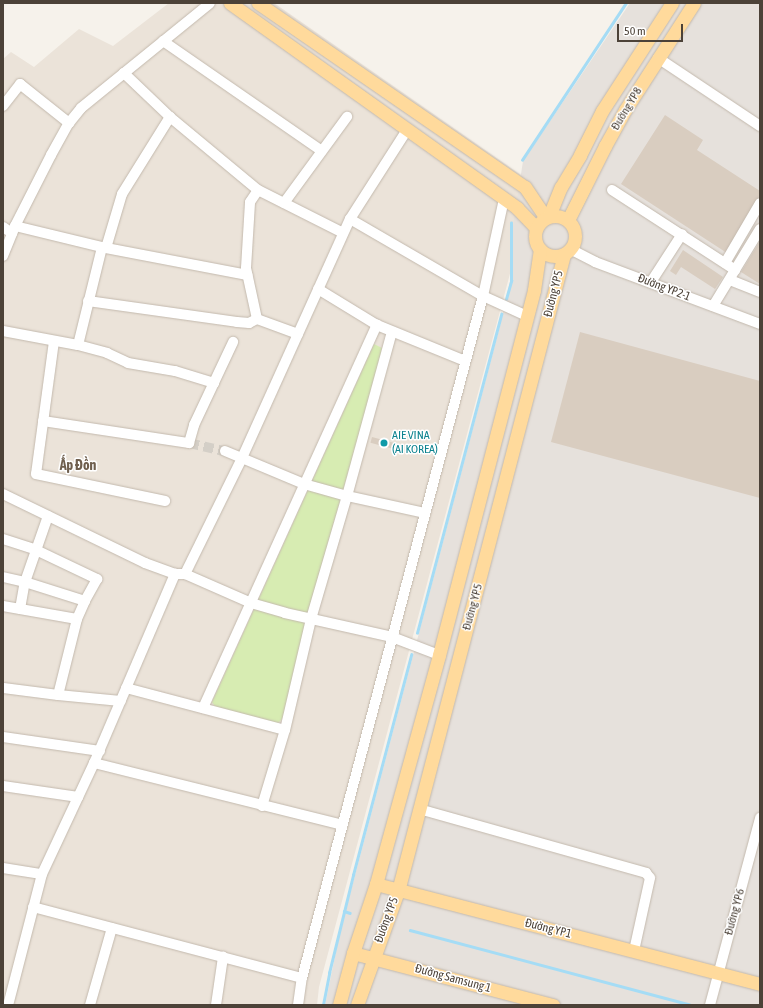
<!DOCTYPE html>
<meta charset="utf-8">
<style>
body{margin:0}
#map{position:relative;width:763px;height:1008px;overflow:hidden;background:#f6f2eb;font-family:"Asap Condensed",sans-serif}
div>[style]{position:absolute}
.residential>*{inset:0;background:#ebe3d9}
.industrial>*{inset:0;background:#e6e1dc}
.green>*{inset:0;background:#d7ecb2}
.stream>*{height:2.5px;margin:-1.25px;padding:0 1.25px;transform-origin:1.25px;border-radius:1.25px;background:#a5dcf5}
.building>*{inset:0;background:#d9cdc0;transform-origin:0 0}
.minor-tunnel>*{height:10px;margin-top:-5px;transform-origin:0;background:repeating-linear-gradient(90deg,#d4cfc7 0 10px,transparent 0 15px)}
.roads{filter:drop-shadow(0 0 1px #c3b9ad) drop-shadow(0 0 1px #c3b9ad)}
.minor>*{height:10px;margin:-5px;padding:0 5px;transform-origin:5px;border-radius:5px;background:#fff}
.major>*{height:13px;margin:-6.5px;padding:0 6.5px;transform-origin:6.5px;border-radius:6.5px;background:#ffda9c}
.major>.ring{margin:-6.5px;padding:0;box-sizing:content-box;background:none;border:13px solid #ffda9c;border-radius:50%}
.dots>*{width:11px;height:11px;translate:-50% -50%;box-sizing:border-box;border:2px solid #fff;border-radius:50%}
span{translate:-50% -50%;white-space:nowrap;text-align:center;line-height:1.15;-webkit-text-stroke:3px #fff;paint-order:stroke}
.street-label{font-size:12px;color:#4c4238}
.culture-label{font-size:12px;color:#0d838f}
.left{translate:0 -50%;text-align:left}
.quarter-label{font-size:14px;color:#6f5f4e;font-weight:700}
.frame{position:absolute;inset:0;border:4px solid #4c4238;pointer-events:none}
.scale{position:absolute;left:617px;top:24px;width:66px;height:18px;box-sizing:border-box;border:2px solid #4c4238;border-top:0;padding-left:5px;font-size:12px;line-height:14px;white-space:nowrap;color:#4c4238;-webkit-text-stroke:3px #fff;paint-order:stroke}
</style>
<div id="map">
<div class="residential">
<i style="clip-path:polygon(169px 3px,274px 3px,534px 184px,319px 987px,317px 1005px,3px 1005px,3px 59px,11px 52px,34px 67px,79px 29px,113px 46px)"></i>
</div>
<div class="industrial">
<i style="clip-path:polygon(630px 3px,760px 3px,760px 1005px,325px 1005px,340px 932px,500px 326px,510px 281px,512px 233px,523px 161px)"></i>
</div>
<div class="green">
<i style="clip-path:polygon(374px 344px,382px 348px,379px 364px,315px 589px,283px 718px,277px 724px,216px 708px,212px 702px)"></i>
</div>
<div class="stream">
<i style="left:522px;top:160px;width:188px;rotate:-56.5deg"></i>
<i style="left:506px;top:299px;width:19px;rotate:-74deg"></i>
<i style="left:511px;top:281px;width:58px;rotate:-90deg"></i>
<i style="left:417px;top:633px;width:330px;rotate:-75.2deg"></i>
<i style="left:344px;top:911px;width:6px;rotate:18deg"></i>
<i style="left:410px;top:930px;width:289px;rotate:14.9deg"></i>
<i style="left:323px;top:1005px;width:33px;rotate:-79deg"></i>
<i style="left:329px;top:973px;width:101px;rotate:-76.2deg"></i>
<i style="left:353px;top:875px;width:228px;rotate:-75.2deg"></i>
</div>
<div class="building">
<i style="clip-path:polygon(665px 115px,703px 140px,697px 150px,760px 191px,760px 209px,730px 255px,621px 184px)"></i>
<i style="clip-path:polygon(760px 241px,760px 284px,741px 272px)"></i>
<i style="clip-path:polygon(683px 250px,723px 277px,715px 289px,681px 267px,676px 275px,670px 271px)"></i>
<i style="clip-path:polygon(580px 332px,760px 381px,760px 498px,551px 442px)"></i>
<i style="left:372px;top:437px;width:27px;height:6px;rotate:15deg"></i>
</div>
<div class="minor-tunnel">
<i style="left:189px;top:443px;width:37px;rotate:13deg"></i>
</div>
<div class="roads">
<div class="minor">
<i style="left:163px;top:41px;width:193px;rotate:34.7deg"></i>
<i style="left:658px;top:58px;width:123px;rotate:33.7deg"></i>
<i style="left:3px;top:106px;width:28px;rotate:-52deg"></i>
<i style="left:20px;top:84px;width:63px;rotate:38.5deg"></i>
<i style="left:170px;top:117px;width:114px;rotate:39.7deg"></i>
<i style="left:612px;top:190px;width:147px;rotate:33deg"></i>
<i style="left:284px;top:203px;width:107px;rotate:-53.8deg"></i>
<i style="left:350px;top:219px;width:106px;rotate:-57.4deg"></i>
<i style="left:15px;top:226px;width:94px;rotate:13.6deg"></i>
<i style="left:106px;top:248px;width:56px;rotate:-73.5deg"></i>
<i style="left:122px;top:194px;width:91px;rotate:-58.1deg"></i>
<i style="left:170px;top:117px;width:64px;rotate:-136.3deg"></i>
<i style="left:3px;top:227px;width:11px;rotate:34deg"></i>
<i style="left:106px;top:248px;width:144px;rotate:10.8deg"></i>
<i style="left:570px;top:249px;width:28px;rotate:27deg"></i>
<i style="left:595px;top:262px;width:176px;rotate:20.6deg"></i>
<i style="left:3px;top:256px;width:32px;rotate:-68deg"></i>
<i style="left:15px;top:226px;width:80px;rotate:-63.1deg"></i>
<i style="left:51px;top:155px;width:37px;rotate:-61deg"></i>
<i style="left:69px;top:123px;width:19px;rotate:-51deg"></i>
<i style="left:81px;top:108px;width:166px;rotate:-39.1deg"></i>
<i style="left:725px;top:263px;width:69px;rotate:-59.7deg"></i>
<i style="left:730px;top:280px;width:32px;rotate:22deg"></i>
<i style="left:651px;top:282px;width:57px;rotate:-57.1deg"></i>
<i style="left:318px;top:289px;width:69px;rotate:31.4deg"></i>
<i style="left:377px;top:325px;width:95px;rotate:22.2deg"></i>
<i style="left:88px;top:301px;width:150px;rotate:8deg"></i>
<i style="left:237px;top:322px;width:12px;rotate:5deg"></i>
<i style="left:249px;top:323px;width:9px;rotate:-27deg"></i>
<i style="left:713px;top:306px;width:90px;rotate:-58.6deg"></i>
<i style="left:3px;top:331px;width:76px;rotate:10.6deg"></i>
<i style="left:78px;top:345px;width:30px;rotate:15deg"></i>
<i style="left:107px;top:353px;width:23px;rotate:25deg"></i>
<i style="left:128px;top:363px;width:48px;rotate:9.7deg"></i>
<i style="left:175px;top:371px;width:41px;rotate:17.1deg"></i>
<i style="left:298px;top:334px;width:44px;rotate:-159.9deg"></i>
<i style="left:257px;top:319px;width:52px;rotate:-102.2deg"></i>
<i style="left:246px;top:268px;width:66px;rotate:-86.5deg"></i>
<i style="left:250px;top:202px;width:14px;rotate:-56deg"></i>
<i style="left:258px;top:190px;width:95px;rotate:26.8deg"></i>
<i style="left:54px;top:341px;width:134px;rotate:97.7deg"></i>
<i style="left:36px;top:474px;width:132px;rotate:11.8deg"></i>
<i style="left:78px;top:345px;width:101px;rotate:-76.2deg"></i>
<i style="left:43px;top:421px;width:148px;rotate:8.6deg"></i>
<i style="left:189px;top:443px;width:19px;rotate:-74deg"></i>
<i style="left:194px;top:425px;width:92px;rotate:-64.8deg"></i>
<i style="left:225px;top:451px;width:86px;rotate:22.7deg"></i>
<i style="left:304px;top:484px;width:45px;rotate:15.6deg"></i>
<i style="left:347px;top:496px;width:80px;rotate:12.3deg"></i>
<i style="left:3px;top:494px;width:158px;rotate:25.9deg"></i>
<i style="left:145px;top:563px;width:32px;rotate:20deg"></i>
<i style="left:175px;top:574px;width:10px"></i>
<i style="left:185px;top:574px;width:72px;rotate:23.7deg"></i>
<i style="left:251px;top:603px;width:35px;rotate:16deg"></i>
<i style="left:285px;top:613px;width:110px;rotate:12.6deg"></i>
<i style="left:392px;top:637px;width:50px;rotate:21deg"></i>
<i style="left:3px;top:539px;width:35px;rotate:18deg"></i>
<i style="left:36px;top:550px;width:68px;rotate:25.4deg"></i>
<i style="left:97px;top:579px;width:25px;rotate:119deg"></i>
<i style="left:185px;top:574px;width:129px;rotate:-63.8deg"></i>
<i style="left:242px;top:458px;width:262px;rotate:-65.7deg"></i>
<i style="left:350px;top:219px;width:154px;rotate:30.1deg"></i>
<i style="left:483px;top:296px;width:48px;rotate:24.4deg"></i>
<i style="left:3px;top:577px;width:23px;rotate:13deg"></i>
<i style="left:25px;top:582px;width:70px;rotate:-70.8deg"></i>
<i style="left:3px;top:606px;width:75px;rotate:10deg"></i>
<i style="left:77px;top:619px;width:78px;rotate:104deg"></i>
<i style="left:58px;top:695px;width:55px;rotate:-172.7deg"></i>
<i style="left:20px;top:609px;width:27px;rotate:-80deg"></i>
<i style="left:25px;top:582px;width:63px;rotate:17.6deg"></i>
<i style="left:85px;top:601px;width:20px;rotate:114deg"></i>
<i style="left:126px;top:688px;width:164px;rotate:14.8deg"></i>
<i style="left:58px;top:695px;width:63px;rotate:5.4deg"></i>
<i style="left:203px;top:708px;width:421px;rotate:-65.6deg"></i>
<i style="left:3px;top:737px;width:98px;rotate:8.2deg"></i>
<i style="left:94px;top:763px;width:256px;rotate:14deg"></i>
<i style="left:3px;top:786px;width:76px;rotate:8.3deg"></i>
<i style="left:262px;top:806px;width:79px;rotate:-73.2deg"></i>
<i style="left:285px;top:730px;width:114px;rotate:-76.8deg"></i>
<i style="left:311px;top:619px;width:128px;rotate:-73.7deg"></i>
<i style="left:347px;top:496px;width:170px;rotate:-74.7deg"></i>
<i style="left:419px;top:809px;width:236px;rotate:15.7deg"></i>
<i style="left:646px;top:873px;width:6px;rotate:51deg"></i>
<i style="left:650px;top:878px;width:75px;rotate:102.4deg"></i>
<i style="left:3px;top:868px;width:39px;rotate:9deg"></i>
<i style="left:42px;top:874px;width:135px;rotate:104.5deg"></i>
<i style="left:42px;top:874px;width:123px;rotate:-64.9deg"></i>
<i style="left:94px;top:763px;width:206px;rotate:-66.8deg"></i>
<i style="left:33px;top:907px;width:278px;rotate:14.8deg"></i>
<i style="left:90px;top:1005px;width:80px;rotate:-74.1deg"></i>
<i style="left:216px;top:1005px;width:49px;rotate:-81.7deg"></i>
<i style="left:298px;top:1005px;width:27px;rotate:-82deg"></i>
<i style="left:302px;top:978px;width:706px;rotate:-75.14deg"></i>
<i style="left:483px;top:296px;width:99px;rotate:-77.8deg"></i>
<i style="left:710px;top:1005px;width:194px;rotate:-75deg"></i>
</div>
<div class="major">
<i style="left:230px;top:3px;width:353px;rotate:35.5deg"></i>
<i style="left:517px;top:208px;width:28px;rotate:46deg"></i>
<i style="left:258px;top:3px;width:324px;rotate:34.6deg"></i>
<i style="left:525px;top:187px;width:37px;rotate:56deg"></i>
<i class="ring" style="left:535px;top:216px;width:27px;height:27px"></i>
<i style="left:549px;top:216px;width:31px;rotate:-68deg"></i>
<i style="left:561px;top:187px;width:37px;rotate:-59deg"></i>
<i style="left:580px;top:155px;width:49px;rotate:-63.4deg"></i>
<i style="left:602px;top:111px;width:129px;rotate:-57.1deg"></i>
<i style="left:568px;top:220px;width:83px;rotate:-63.4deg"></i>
<i style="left:605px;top:146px;width:41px;rotate:-60.9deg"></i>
<i style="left:625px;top:110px;width:127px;rotate:-57.2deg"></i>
<i style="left:376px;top:884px;width:397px;rotate:14.6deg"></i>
<i style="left:353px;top:953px;width:207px;rotate:14.6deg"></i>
<i style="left:339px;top:1005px;width:54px;rotate:-74.9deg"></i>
<i style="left:353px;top:953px;width:73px;rotate:-71.6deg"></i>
<i style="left:376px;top:884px;width:238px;rotate:-74.6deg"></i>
<i style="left:439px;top:655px;width:377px;rotate:-75.4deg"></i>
<i style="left:534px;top:290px;width:41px;rotate:-81.7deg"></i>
<i style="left:357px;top:1005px;width:121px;rotate:-70.2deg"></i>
<i style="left:398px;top:891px;width:658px;rotate:-75.39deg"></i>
</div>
</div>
<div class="dots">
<i style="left:384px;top:443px;background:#0f9aa8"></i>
</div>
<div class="street-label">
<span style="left:627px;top:109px;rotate:-59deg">Đường YP8</span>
<span style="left:664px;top:288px;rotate:21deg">Đường YP2-1</span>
<span style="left:554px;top:294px;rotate:-76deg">Đường YP5</span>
<span style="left:473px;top:607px;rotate:-75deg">Đường YP5</span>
<span style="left:735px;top:912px;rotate:-75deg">Đường YP6</span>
<span style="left:387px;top:920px;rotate:-70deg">Đường YP5</span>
<span style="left:548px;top:929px;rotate:14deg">Đường YP1</span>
<span style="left:453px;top:979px;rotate:15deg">Đường Samsung 1</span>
</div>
<div class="culture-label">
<span class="left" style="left:392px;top:443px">AIE VINA<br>(AI KOREA)</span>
</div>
<div class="quarter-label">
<span style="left:78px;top:465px">Ấp Đồn</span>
</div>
<div class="frame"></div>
<div class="scale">50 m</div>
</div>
